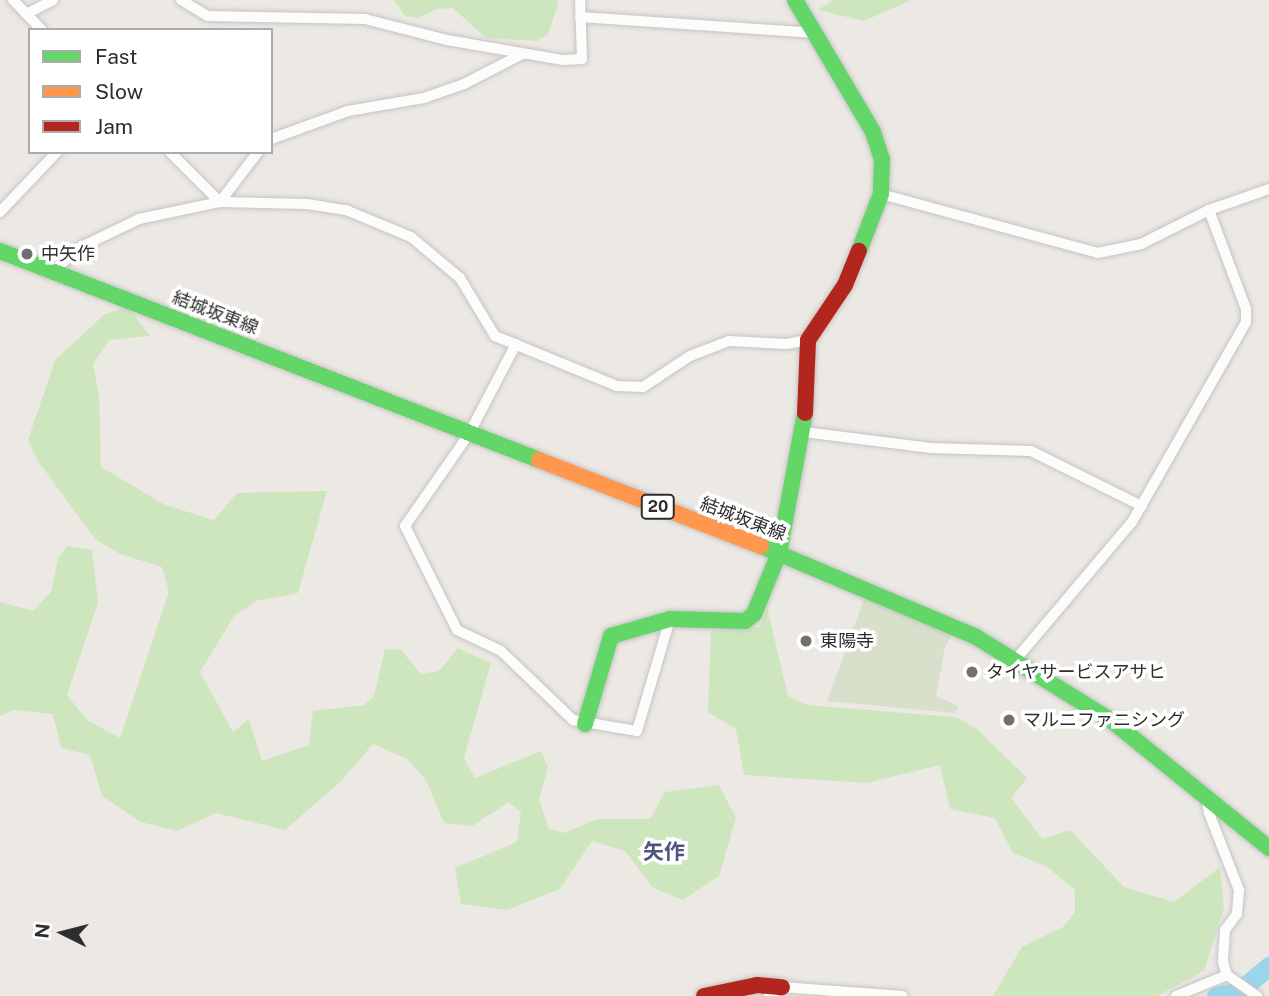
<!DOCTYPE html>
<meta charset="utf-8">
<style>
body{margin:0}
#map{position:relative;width:1269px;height:996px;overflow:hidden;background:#ece8e4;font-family:"Public Sans","Noto Sans JP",sans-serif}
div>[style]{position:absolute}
.green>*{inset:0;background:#cee6be}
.cemetery>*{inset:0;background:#d8e0cc}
.river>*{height:19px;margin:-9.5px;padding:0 9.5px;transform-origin:9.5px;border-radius:9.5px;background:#99d6ec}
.roads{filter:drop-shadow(0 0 2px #c5c4c5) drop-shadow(0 0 2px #c5c4c5)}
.street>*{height:10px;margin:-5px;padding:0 5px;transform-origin:5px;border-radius:5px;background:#fcfcfb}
.fast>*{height:16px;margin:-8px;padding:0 8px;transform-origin:8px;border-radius:8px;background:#63d668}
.slow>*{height:16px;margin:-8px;padding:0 8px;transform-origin:8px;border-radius:8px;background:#ff974d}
.jam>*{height:16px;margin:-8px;padding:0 8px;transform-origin:8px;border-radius:8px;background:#b3261e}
.dots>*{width:19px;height:19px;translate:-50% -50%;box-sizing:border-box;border:4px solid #fff;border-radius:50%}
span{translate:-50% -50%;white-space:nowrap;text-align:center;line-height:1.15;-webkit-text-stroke:7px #fff;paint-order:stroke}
.shield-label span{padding:2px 5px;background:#fff;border:2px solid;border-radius:5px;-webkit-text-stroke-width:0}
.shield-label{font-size:16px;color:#2e2e2e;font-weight:700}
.poi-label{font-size:18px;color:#2e2e2e}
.left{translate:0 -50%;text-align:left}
.street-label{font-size:18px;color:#2e2e2e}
.quarter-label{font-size:21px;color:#4d5680;font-weight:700}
.legend{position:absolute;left:28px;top:28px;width:245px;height:126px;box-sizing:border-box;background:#fff;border:2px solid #ababab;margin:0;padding:9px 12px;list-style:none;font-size:21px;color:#2e2e2e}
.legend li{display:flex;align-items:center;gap:14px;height:35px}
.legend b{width:35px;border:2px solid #ababab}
.north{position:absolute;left:28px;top:898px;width:70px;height:70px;-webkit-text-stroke:5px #fff;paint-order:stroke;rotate:276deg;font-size:19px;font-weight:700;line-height:28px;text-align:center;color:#2e2e2e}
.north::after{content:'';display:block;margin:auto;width:24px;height:32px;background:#2e2e2e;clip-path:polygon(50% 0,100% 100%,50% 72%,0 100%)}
</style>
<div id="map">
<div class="green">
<i style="clip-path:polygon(394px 0,557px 0,558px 5px,548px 34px,537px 41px,486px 38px,453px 8px,437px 9px,418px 18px,405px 16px)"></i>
<i style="clip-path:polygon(833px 0,911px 0,864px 21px,818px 10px)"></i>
<i style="clip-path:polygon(128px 307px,150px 336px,109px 340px,93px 364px,99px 395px,101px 467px,165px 505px,214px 520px,237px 493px,327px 491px,298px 593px,256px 601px,234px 616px,200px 672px,233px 732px,249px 719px,262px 761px,309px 745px,313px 711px,364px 705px,374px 696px,385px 649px,401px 650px,421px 674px,439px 671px,458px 648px,491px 663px,464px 758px,475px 778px,541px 751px,548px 767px,539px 800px,549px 829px,564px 833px,597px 819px,650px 819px,665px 792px,719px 785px,736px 818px,719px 876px,683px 900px,653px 888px,625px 851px,592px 841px,560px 889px,507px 910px,461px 904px,455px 868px,517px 842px,521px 813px,509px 802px,472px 826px,444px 823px,426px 780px,407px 759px,373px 744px,341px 781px,285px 830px,216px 813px,177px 831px,141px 822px,102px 796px,90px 755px,61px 748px,53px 714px,13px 710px,0 716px,0 602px,33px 611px,51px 592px,58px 558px,67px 546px,92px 550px,98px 603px,67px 695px,87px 720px,120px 738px,169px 592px,162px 567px,120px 554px,95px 539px,38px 461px,28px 440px,55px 360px,105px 314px)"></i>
<i style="clip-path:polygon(767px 607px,788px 696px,807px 705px,955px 717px,977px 729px,1027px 778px,1011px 798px,1042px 839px,1070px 830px,1124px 887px,1174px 902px,1220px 867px,1224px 908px,1204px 971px,1157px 996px,993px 996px,1022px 947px,1063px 927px,1075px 912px,1075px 890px,1046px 866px,1013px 853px,995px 818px,950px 809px,940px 765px,867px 783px,744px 775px,736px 729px,708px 712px,711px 631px,760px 627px)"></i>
</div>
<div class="cemetery">
<i style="clip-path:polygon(865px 597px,952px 634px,945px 647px,936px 696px,959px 706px,955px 713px,827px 701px)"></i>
</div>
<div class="river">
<i style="left:1216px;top:996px;width:24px;rotate:-12deg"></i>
<i style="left:1239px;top:991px;width:39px;rotate:-40deg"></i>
</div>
<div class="roads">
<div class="street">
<i style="left:13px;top:0;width:42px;rotate:46deg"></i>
<i style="left:181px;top:0;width:31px;rotate:31deg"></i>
<i style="left:208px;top:16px;width:157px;rotate:1.1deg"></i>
<i style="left:365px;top:19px;width:85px;rotate:14.4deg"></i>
<i style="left:447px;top:40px;width:118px;rotate:9.8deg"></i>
<i style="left:563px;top:60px;width:19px;rotate:-3deg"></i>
<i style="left:582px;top:59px;width:59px;rotate:-91.9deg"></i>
<i style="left:26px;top:14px;width:30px;rotate:-27deg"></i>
<i style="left:580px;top:17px;width:233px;rotate:3.9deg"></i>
<i style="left:271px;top:139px;width:82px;rotate:-20deg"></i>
<i style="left:348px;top:111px;width:77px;rotate:-9.7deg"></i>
<i style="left:424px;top:98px;width:42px;rotate:-19.3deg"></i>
<i style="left:464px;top:84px;width:65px;rotate:-27.3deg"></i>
<i style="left:170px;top:152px;width:71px;rotate:45deg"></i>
<i style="left:881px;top:194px;width:225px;rotate:15.2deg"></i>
<i style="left:1098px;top:253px;width:44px;rotate:-11.8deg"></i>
<i style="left:1141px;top:244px;width:76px;rotate:-26.6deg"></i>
<i style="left:1209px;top:210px;width:64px;rotate:-19.3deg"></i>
<i style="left:220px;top:202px;width:63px;rotate:-52.8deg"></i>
<i style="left:0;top:212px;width:83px;rotate:-46.5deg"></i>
<i style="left:53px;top:271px;width:37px;rotate:-41deg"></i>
<i style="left:81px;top:247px;width:64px;rotate:-25.8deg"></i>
<i style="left:139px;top:219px;width:83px;rotate:-11.9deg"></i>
<i style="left:220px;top:202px;width:87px;rotate:1.3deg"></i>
<i style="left:307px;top:204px;width:39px;rotate:9deg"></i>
<i style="left:346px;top:210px;width:70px;rotate:22.6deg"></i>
<i style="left:411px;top:237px;width:64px;rotate:39.9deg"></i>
<i style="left:460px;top:278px;width:68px;rotate:58.9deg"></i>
<i style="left:495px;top:336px;width:132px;rotate:22.3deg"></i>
<i style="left:617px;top:386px;width:26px;rotate:2deg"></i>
<i style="left:643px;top:387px;width:56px;rotate:-33.4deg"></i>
<i style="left:690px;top:356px;width:42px;rotate:-21deg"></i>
<i style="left:729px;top:341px;width:58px;rotate:3deg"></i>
<i style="left:787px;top:344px;width:21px;rotate:-11deg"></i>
<i style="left:516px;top:344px;width:102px;rotate:117.6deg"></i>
<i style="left:469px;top:434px;width:112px;rotate:124.8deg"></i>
<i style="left:405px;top:526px;width:116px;rotate:63.4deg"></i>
<i style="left:457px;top:630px;width:49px;rotate:25.5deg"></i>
<i style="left:501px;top:651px;width:100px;rotate:43.8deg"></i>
<i style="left:573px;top:720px;width:65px;rotate:9.8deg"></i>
<i style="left:637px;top:731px;width:117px;rotate:-73.6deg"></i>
<i style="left:804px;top:432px;width:128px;rotate:7.2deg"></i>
<i style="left:931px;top:448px;width:100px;rotate:1.7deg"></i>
<i style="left:1031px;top:451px;width:124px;rotate:26.4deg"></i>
<i style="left:1017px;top:658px;width:178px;rotate:-49.8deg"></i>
<i style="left:1132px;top:522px;width:230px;rotate:-60.3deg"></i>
<i style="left:1246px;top:322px;width:13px;rotate:-90deg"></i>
<i style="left:1246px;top:309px;width:106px;rotate:-110.5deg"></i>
<i style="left:1206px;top:796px;width:17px;rotate:80deg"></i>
<i style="left:1209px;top:813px;width:83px;rotate:68.7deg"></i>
<i style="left:1239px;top:890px;width:24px;rotate:95deg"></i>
<i style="left:1237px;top:914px;width:20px;rotate:127deg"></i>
<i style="left:1225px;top:930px;width:32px;rotate:94deg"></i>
<i style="left:1223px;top:962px;width:14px;rotate:73deg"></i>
<i style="left:769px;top:996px;width:16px;rotate:-35deg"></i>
<i style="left:782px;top:987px;width:121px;rotate:4.3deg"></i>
<i style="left:1176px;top:996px;width:55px;rotate:-22.4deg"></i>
<i style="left:1227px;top:975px;width:37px;rotate:35deg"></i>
</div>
<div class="fast">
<i style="left:795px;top:0;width:153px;rotate:59.4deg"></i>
<i style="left:873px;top:132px;width:29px;rotate:72deg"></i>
<i style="left:882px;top:160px;width:34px;rotate:92deg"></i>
<i style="left:881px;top:194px;width:61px;rotate:111.1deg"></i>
<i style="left:0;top:251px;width:578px;rotate:21.19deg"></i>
<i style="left:761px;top:546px;width:233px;rotate:22.9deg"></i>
<i style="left:976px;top:637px;width:160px;rotate:31.7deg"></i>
<i style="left:1112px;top:721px;width:202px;rotate:39deg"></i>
<i style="left:585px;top:724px;width:92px;rotate:-73.5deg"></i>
<i style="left:611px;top:636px;width:61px;rotate:-16.1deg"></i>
<i style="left:670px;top:619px;width:75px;rotate:1.5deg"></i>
<i style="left:745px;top:621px;width:11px;rotate:-38deg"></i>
<i style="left:754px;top:614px;width:66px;rotate:-67.7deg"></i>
<i style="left:779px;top:553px;width:142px;rotate:-79.5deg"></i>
</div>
<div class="slow">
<i style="left:539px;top:460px;width:238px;rotate:21.2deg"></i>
</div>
<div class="jam">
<i style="left:805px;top:413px;width:73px;rotate:-87.6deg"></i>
<i style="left:808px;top:340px;width:66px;rotate:-56.1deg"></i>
<i style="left:845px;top:285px;width:37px;rotate:-68deg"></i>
<i style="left:704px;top:996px;width:54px;rotate:-11.7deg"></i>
<i style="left:757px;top:985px;width:25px;rotate:5deg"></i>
</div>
</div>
<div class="dots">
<i style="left:27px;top:254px;background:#706f6e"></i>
<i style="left:806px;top:641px;background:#706f6e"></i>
<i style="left:972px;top:672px;background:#706f6e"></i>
<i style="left:1009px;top:720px;background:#706f6e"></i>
</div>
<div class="shield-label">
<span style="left:658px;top:507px">20</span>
</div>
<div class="poi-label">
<span class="left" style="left:41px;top:254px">中矢作</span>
<span class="left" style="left:820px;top:641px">東陽寺</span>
<span class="left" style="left:986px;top:672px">タイヤサービスアサヒ</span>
<span class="left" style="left:1023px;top:720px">マルニファニシング</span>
</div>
<div class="street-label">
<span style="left:215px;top:313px;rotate:21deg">結城坂東線</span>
<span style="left:743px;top:519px;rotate:21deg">結城坂東線</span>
</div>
<div class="quarter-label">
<span style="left:664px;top:852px">矢作</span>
</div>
<ul class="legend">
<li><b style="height:9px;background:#63d668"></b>Fast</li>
<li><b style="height:9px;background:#ff974d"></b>Slow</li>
<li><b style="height:9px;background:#b3261e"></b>Jam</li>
</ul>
<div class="north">N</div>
</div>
